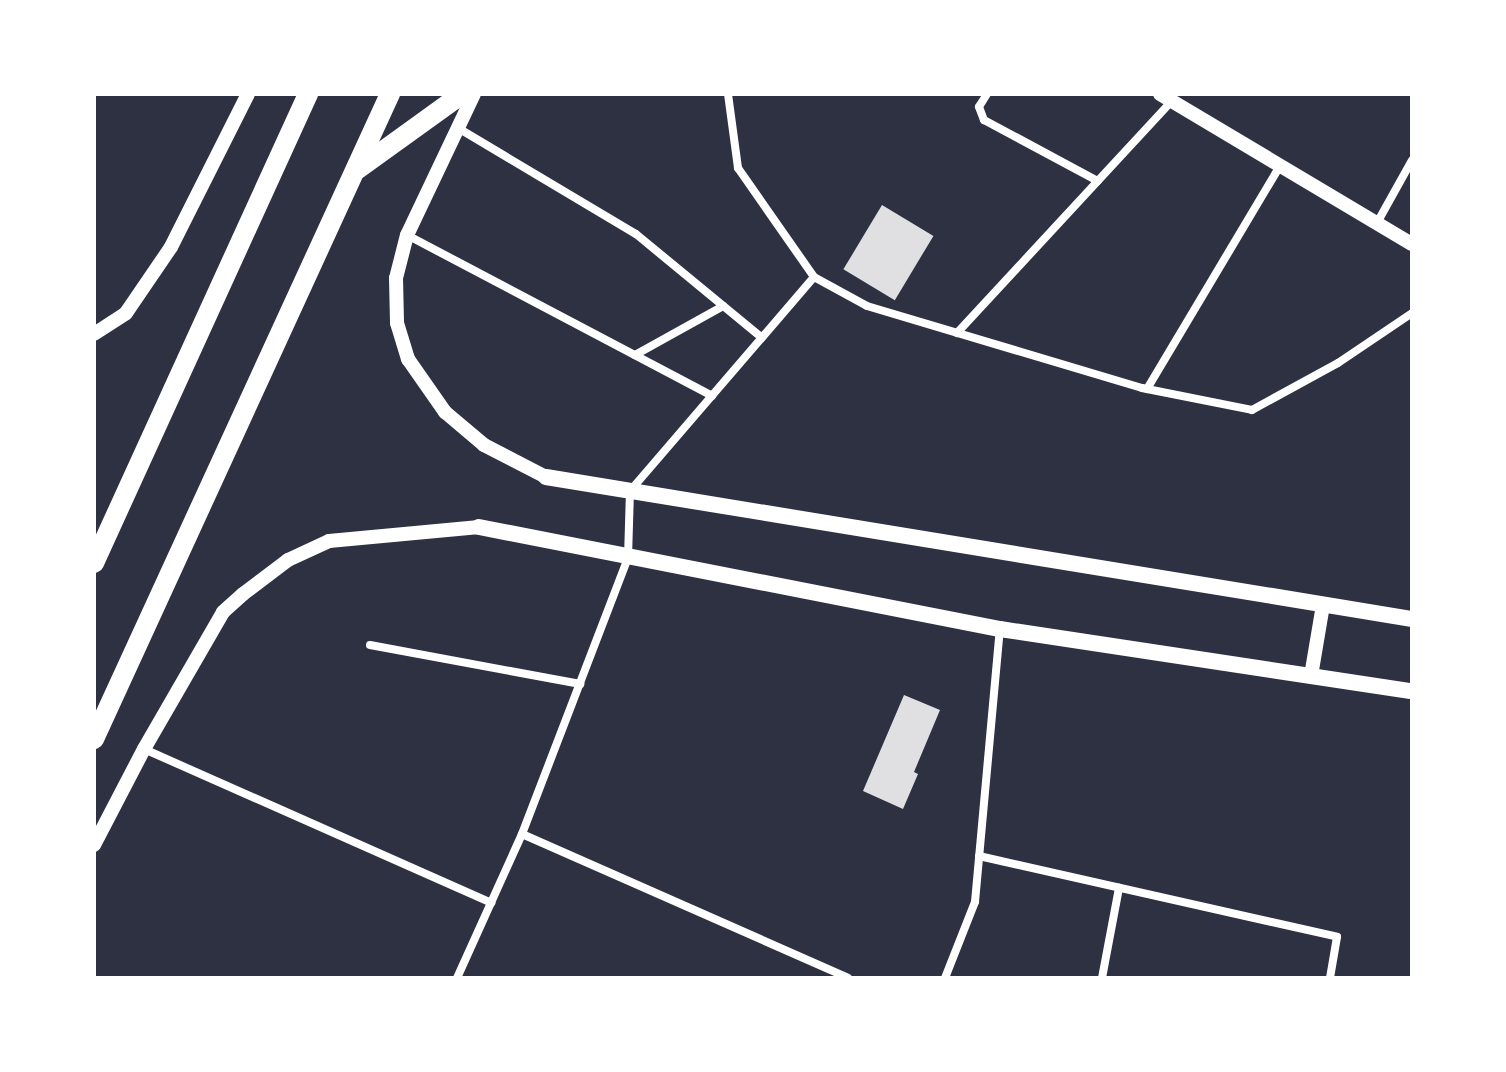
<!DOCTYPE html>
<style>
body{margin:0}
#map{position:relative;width:1506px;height:1072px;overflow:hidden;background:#2d3142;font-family:"Varela Round",sans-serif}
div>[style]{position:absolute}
.building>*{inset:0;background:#e0e0e3;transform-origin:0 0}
.minor>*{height:8px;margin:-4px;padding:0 4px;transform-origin:4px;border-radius:4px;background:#fff}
.tertiary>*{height:14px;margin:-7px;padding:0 7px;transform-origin:7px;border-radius:7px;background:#fff}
.secondary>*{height:16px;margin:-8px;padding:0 8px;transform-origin:8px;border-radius:8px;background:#fff}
.primary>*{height:20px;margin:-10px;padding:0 10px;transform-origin:10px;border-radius:10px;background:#fff}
span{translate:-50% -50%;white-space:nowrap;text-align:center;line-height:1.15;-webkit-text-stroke:6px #fff;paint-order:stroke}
.frame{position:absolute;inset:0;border:96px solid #fff;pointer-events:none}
</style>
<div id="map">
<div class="building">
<i style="left:882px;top:205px;width:60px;height:75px;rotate:31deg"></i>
<i style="clip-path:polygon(904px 695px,940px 710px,914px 772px,918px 774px,903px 809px,863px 791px)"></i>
</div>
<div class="minor">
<i style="left:728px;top:94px;width:75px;rotate:82.3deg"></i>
<i style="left:738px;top:168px;width:133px;rotate:55.1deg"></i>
<i style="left:814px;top:277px;width:60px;rotate:28.7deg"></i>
<i style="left:867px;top:306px;width:287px;rotate:16.6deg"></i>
<i style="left:1142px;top:388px;width:112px;rotate:11.3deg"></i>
<i style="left:1252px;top:410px;width:98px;rotate:-28.7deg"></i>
<i style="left:1338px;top:363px;width:89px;rotate:-34deg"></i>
<i style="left:987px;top:94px;width:15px;rotate:122deg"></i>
<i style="left:979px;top:107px;width:14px;rotate:69deg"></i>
<i style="left:984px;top:120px;width:129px;rotate:28.2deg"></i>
<i style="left:458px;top:128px;width:207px;rotate:30.8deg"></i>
<i style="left:636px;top:234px;width:163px;rotate:39.5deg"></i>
<i style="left:1377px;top:223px;width:72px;rotate:-60.9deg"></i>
<i style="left:407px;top:235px;width:345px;rotate:27.8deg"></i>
<i style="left:957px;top:333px;width:316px;rotate:-47.2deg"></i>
<i style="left:635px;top:355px;width:101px;rotate:-29.1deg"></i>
<i style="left:1147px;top:389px;width:260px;rotate:-59.2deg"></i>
<i style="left:370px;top:645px;width:214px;rotate:10.5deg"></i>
<i style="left:144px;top:749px;width:380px;rotate:23.9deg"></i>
<i style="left:522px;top:834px;width:356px;rotate:23.8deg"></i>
<i style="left:979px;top:856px;width:367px;rotate:12.7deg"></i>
<i style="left:1337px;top:937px;width:42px;rotate:99.7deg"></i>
<i style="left:457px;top:978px;width:158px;rotate:-65.7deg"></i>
<i style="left:522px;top:834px;width:296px;rotate:-69deg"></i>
<i style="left:628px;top:558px;width:67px;rotate:-88.3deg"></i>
<i style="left:630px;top:491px;width:282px;rotate:-49.3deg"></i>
<i style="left:945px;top:978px;width:82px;rotate:-68.5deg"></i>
<i style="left:975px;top:902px;width:274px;rotate:-84.8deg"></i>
<i style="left:1102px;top:978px;width:92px;rotate:-79.3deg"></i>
</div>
<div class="tertiary">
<i style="left:474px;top:94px;width:156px;rotate:115.4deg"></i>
<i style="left:407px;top:235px;width:44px;rotate:104.3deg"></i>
<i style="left:396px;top:278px;width:45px;rotate:88.7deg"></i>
<i style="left:397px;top:323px;width:38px;rotate:73deg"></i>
<i style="left:408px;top:359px;width:65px;rotate:55.1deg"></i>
<i style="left:445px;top:412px;width:51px;rotate:40.2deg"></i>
<i style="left:484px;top:445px;width:70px;rotate:27.3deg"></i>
<i style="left:1160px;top:94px;width:293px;rotate:30.8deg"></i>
<i style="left:94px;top:334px;width:38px;rotate:-33deg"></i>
<i style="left:126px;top:313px;width:80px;rotate:-55.7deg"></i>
<i style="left:171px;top:247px;width:171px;rotate:-63.3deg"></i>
<i style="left:1311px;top:676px;width:72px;rotate:-80.4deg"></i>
<i style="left:94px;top:845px;width:108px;rotate:-62.5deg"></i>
<i style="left:144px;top:749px;width:158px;rotate:-60deg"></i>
<i style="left:223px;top:612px;width:27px;rotate:-42deg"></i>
<i style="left:243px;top:594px;width:56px;rotate:-37.1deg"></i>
<i style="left:288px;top:560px;width:45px;rotate:-24.9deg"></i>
<i style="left:329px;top:541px;width:151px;rotate:-5.3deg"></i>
</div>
<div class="secondary">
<i style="left:546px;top:477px;width:878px;rotate:9.31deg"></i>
<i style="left:479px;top:527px;width:531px;rotate:11.08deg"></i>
<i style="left:1000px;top:629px;width:417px;rotate:8.6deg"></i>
</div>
<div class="primary">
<i style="left:358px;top:169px;width:128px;rotate:-35.8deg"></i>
<i style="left:94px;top:563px;width:516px;rotate:-65.47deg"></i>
<i style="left:94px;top:739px;width:710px;rotate:-65.35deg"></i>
</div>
<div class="frame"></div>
</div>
